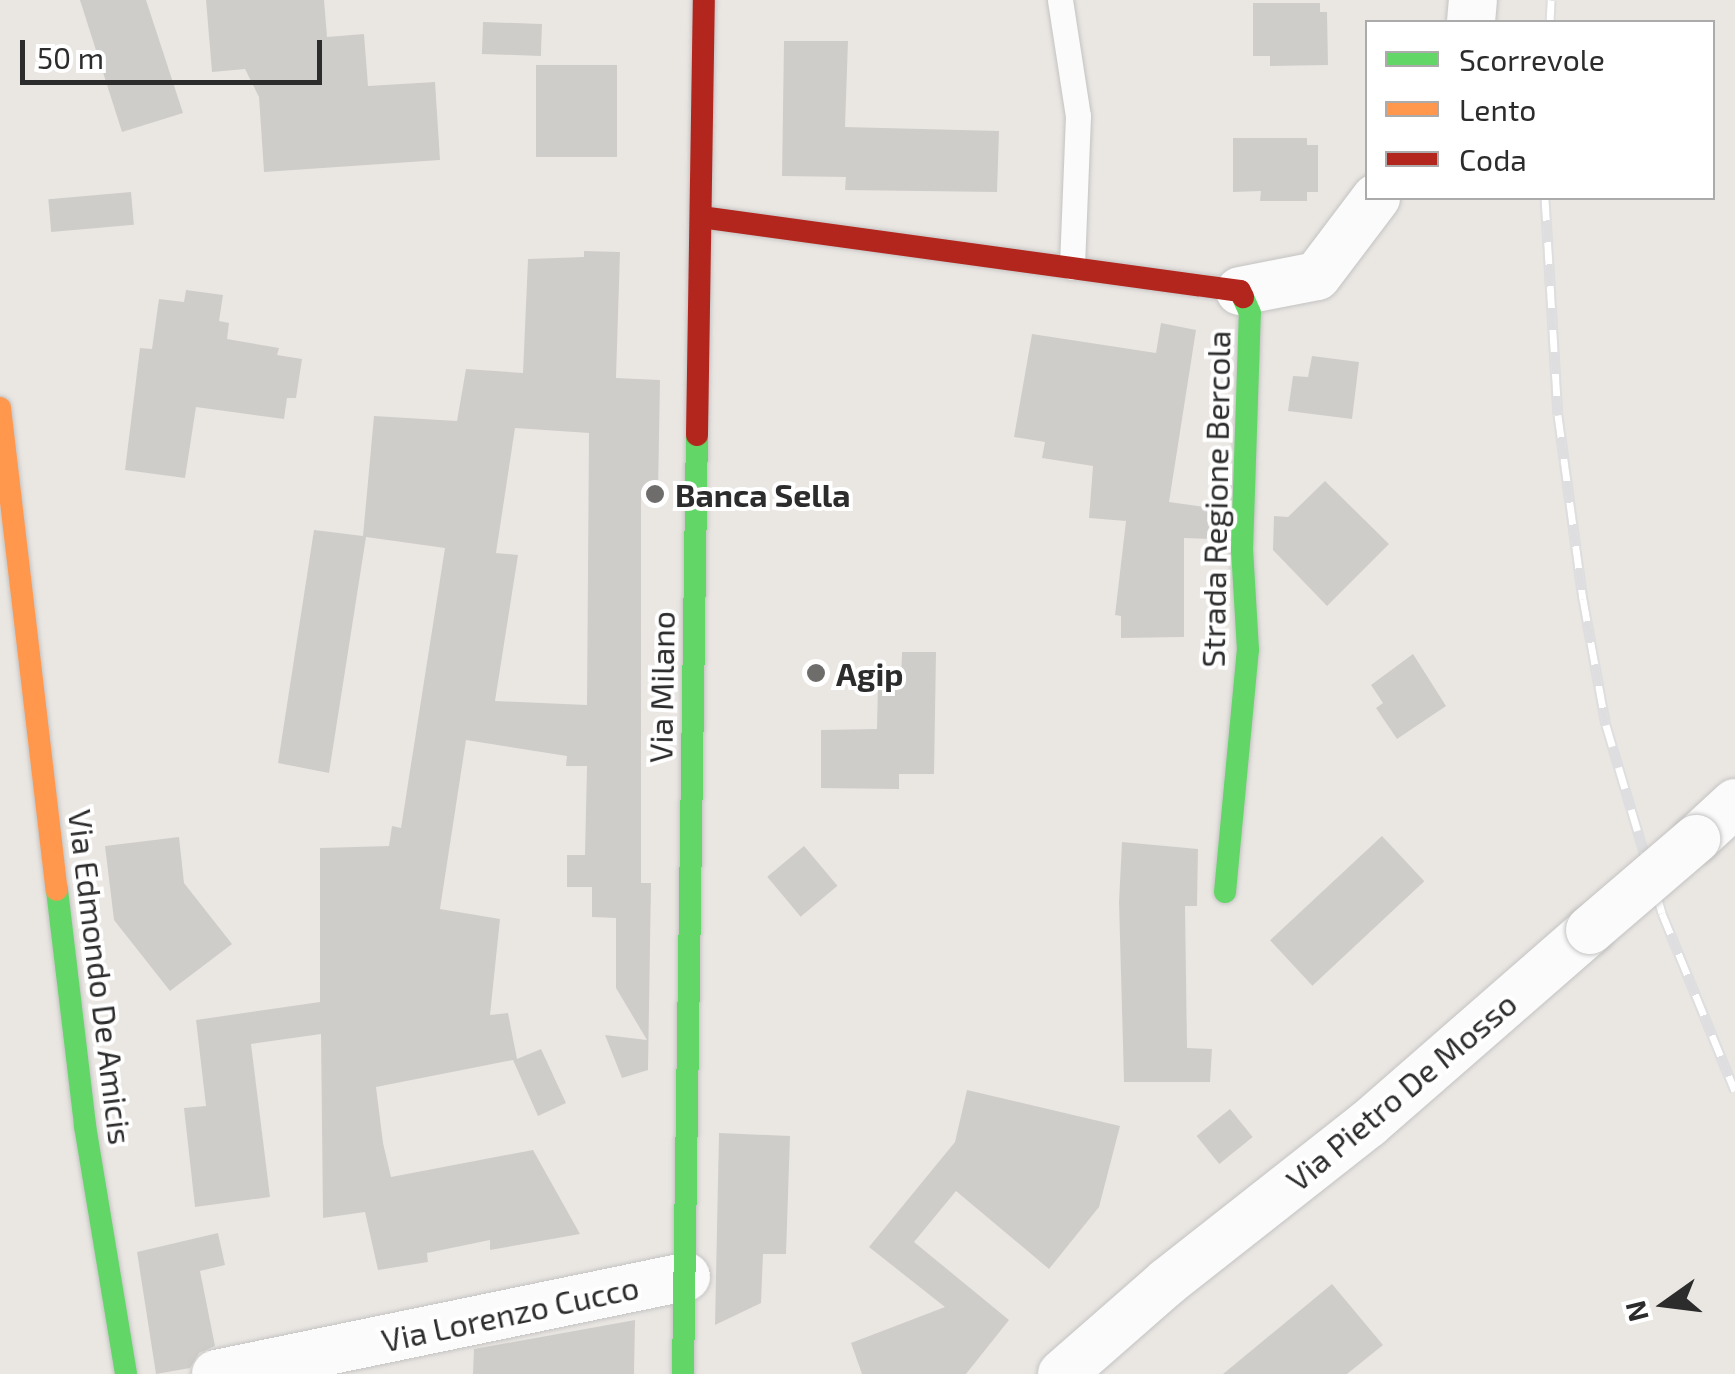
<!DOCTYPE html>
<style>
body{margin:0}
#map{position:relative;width:1735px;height:1374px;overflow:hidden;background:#eae7e3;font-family:"Exo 2",sans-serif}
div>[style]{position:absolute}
.building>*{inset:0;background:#cfcdca;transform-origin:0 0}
.roads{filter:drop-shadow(0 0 2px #c4c3c2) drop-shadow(0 0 2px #c4c3c2)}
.lane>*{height:25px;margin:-12.5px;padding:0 12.5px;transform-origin:12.5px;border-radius:12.5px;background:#fcfbfb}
.street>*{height:48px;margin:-24px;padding:0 24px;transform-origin:24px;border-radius:24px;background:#fcfbfb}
.fast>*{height:22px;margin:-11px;padding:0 11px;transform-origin:11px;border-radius:11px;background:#63d668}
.slow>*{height:22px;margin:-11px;padding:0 11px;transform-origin:11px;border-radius:11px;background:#ff974d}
.jam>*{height:22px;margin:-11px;padding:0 11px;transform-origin:11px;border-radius:11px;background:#b3261e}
.rail>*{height:11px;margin-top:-5.5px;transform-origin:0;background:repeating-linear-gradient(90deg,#fff 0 22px,#dedee0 0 44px);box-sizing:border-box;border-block:2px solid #dedee0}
.bridges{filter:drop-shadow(0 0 2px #c4c3c2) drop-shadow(0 0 2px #c4c3c2)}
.street-bridge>*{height:48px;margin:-24px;padding:0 24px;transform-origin:24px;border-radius:24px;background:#fcfbfb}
.dots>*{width:28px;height:28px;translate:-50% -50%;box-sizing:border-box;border:5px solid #fff;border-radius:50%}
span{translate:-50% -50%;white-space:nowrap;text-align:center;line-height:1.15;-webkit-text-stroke:8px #fff;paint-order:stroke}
.poi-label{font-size:32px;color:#2c2c2c;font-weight:700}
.left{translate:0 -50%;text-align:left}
.street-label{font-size:32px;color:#2c2c2c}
.legend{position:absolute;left:1365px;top:20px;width:350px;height:180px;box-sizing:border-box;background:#fff;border:2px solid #ababab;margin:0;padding:12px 18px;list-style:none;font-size:30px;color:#2c2c2c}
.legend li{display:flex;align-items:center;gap:20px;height:50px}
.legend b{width:50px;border:2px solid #ababab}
.north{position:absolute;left:1615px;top:1254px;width:100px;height:100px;-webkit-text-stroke:8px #fff;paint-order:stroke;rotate:256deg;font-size:28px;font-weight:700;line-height:40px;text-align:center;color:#2c2c2c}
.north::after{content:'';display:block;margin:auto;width:35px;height:45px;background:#2c2c2c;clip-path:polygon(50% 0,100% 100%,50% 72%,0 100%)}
.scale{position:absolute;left:20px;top:40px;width:302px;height:45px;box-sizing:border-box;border:5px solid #2c2c2c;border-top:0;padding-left:12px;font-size:30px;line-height:35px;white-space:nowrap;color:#2c2c2c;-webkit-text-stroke:8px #fff;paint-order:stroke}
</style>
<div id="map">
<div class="building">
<i style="clip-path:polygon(80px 0,146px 0,183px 113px,122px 132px)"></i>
<i style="clip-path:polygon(206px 0,324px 0,327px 37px,364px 34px,368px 86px,435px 82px,440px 160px,264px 172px,259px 97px,245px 69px,212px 72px)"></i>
<i style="clip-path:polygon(1253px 3px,1320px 3px,1320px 12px,1327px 12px,1328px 65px,1270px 66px,1270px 56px,1253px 56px)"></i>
<i style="left:542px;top:24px;width:32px;height:59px;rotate:92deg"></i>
<i style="clip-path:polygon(784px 41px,848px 41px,845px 127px,999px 131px,997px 192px,845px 190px,846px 177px,782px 176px)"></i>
<i style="left:536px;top:65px;width:81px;height:92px"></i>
<i style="clip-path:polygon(1233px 138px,1307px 138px,1307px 145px,1318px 145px,1318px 192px,1307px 192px,1307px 201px,1260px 201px,1261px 191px,1233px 192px)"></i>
<i style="left:131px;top:192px;width:33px;height:83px;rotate:85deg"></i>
<i style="clip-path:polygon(evenodd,584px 251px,620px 252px,616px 378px,660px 380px,658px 492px,641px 491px,641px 883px,651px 883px,648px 1070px,622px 1078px,605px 1035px,647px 1040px,616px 988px,616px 918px,592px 917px,592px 887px,567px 887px,567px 855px,585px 855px,587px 766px,566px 766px,567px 756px,466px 740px,440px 909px,500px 919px,490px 1015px,508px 1013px,517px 1059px,541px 1049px,566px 1103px,538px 1116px,513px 1060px,376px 1087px,383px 1143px,391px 1177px,533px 1150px,580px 1234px,490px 1250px,490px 1240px,427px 1253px,428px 1262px,378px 1270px,365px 1212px,323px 1218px,321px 1034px,251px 1044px,270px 1197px,195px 1207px,184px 1108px,206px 1106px,196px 1020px,320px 1002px,320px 848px,389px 846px,392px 826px,401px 828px,445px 548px,366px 537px,329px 773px,278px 763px,314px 530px,363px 536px,374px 416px,457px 421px,466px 369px,523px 373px,528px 259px,584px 257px,584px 251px,515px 428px,589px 433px,587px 705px,495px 701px,518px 555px,496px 553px,515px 428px)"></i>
<i style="clip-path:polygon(186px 290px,223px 295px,219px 321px,229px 323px,227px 339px,279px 348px,277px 355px,302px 359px,296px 398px,287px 398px,284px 419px,196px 407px,185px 478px,125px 470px,140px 348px,152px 349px,159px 299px,184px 302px)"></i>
<i style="clip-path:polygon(1161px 323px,1196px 330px,1169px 502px,1212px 508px,1211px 539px,1184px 538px,1184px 637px,1121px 638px,1121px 616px,1115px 615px,1126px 521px,1089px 518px,1093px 466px,1042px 458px,1045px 442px,1014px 437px,1032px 334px,1156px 353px)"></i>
<i style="clip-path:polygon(1312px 356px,1359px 362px,1352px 419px,1288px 411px,1293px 376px,1308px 377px)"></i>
<i style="clip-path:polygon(1325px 481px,1389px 544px,1327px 606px,1273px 550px,1274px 516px,1288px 517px)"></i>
<i style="clip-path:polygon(902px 652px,936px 652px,934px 774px,899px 774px,899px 789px,821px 788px,821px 730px,877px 729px,878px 684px,901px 684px)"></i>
<i style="clip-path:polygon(1413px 654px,1446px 706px,1397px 739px,1376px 708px,1383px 703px,1371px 685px)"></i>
<i style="left:1382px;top:836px;width:62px;height:153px;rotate:47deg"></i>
<i style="clip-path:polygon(179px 837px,184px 883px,232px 944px,170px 991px,114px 920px,105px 846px)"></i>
<i style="clip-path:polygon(1122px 842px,1198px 849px,1197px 906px,1185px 906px,1187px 1048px,1212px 1049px,1210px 1082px,1124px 1082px,1119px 902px)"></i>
<i style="left:804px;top:846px;width:52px;height:48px;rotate:50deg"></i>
<i style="clip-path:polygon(967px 1090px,1120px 1126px,1099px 1207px,1049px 1269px,956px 1191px,914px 1242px,1009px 1320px,966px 1374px,862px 1374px,851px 1343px,945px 1307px,869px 1247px,955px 1142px)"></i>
<i style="left:1230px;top:1109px;width:36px;height:43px;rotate:51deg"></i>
<i style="clip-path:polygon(719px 1133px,790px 1136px,786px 1254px,763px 1254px,761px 1303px,715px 1325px)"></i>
<i style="clip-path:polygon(218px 1233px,225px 1265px,200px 1271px,215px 1346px,199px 1353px,190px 1368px,156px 1374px,137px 1252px)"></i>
<i style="clip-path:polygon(1332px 1284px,1383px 1345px,1347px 1374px,1223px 1374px)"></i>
<i style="clip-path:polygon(635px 1320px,634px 1374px,473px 1374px,474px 1349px)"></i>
</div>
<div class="roads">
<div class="lane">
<i style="left:1060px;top:0;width:117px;rotate:81.2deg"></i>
<i style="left:1078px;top:116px;width:151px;rotate:92.3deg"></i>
</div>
<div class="street">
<i style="left:1471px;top:22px;width:22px;rotate:-85deg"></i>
<i style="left:1240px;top:291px;width:78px;rotate:-11deg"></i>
<i style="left:1317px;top:276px;width:98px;rotate:-52.9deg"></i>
<i style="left:1696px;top:839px;width:53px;rotate:-42.7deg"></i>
<i style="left:216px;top:1374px;width:480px;rotate:-11.7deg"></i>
<i style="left:1062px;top:1374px;width:140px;rotate:-41.2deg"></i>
<i style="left:1167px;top:1282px;width:256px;rotate:-38.2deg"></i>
<i style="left:1368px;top:1124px;width:295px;rotate:-41.1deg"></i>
</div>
<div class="fast">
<i style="left:57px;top:890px;width:238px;rotate:83.2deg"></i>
<i style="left:85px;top:1126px;width:251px;rotate:80.6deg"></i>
<i style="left:1225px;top:892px;width:243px;rotate:-84.6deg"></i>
<i style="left:1248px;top:650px;width:100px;rotate:-93.4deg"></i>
<i style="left:1242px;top:550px;width:237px;rotate:-88.1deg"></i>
<i style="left:1250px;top:313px;width:17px;rotate:-114deg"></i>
<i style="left:683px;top:1374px;width:939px;rotate:-89.15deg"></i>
</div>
<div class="slow">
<i style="left:0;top:408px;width:485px;rotate:83.3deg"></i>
</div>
<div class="jam">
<i style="left:701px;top:217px;width:544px;rotate:7.82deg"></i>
<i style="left:1240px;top:291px;width:7px;rotate:63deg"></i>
<i style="left:697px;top:435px;width:435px;rotate:-89.1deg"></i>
</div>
</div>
<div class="rail">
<i style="left:1550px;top:22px;width:22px;rotate:-87deg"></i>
<i style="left:1545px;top:198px;width:217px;rotate:86.6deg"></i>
<i style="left:1558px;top:415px;width:186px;rotate:82.3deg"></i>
<i style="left:1583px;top:599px;width:128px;rotate:79.7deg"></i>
<i style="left:1606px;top:725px;width:196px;rotate:73.4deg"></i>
<i style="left:1662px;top:913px;width:192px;rotate:67.7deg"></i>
</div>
<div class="bridges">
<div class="street-bridge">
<i style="left:1590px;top:930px;width:140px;rotate:-40.6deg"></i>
</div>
</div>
<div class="dots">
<i style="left:655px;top:494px;background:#6e6d6c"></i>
<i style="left:816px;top:673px;background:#6e6d6c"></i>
</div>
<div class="poi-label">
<span class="left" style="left:675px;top:494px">Banca Sella</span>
<span class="left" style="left:836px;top:673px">Agip</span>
</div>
<div class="street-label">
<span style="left:1215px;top:499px;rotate:-89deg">Strada Regione Bercola</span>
<span style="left:661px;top:687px;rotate:-89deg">Via Milano</span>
<span style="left:101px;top:977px;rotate:83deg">Via Edmondo De Amicis</span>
<span style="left:1401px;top:1091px;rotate:-40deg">Via Pietro De Mosso</span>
<span style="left:510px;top:1313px;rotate:-12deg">Via Lorenzo Cucco</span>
</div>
<ul class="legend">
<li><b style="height:12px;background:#63d668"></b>Scorrevole</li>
<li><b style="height:12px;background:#ff974d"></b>Lento</li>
<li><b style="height:12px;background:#b3261e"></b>Coda</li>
</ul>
<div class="north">N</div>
<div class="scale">50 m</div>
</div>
